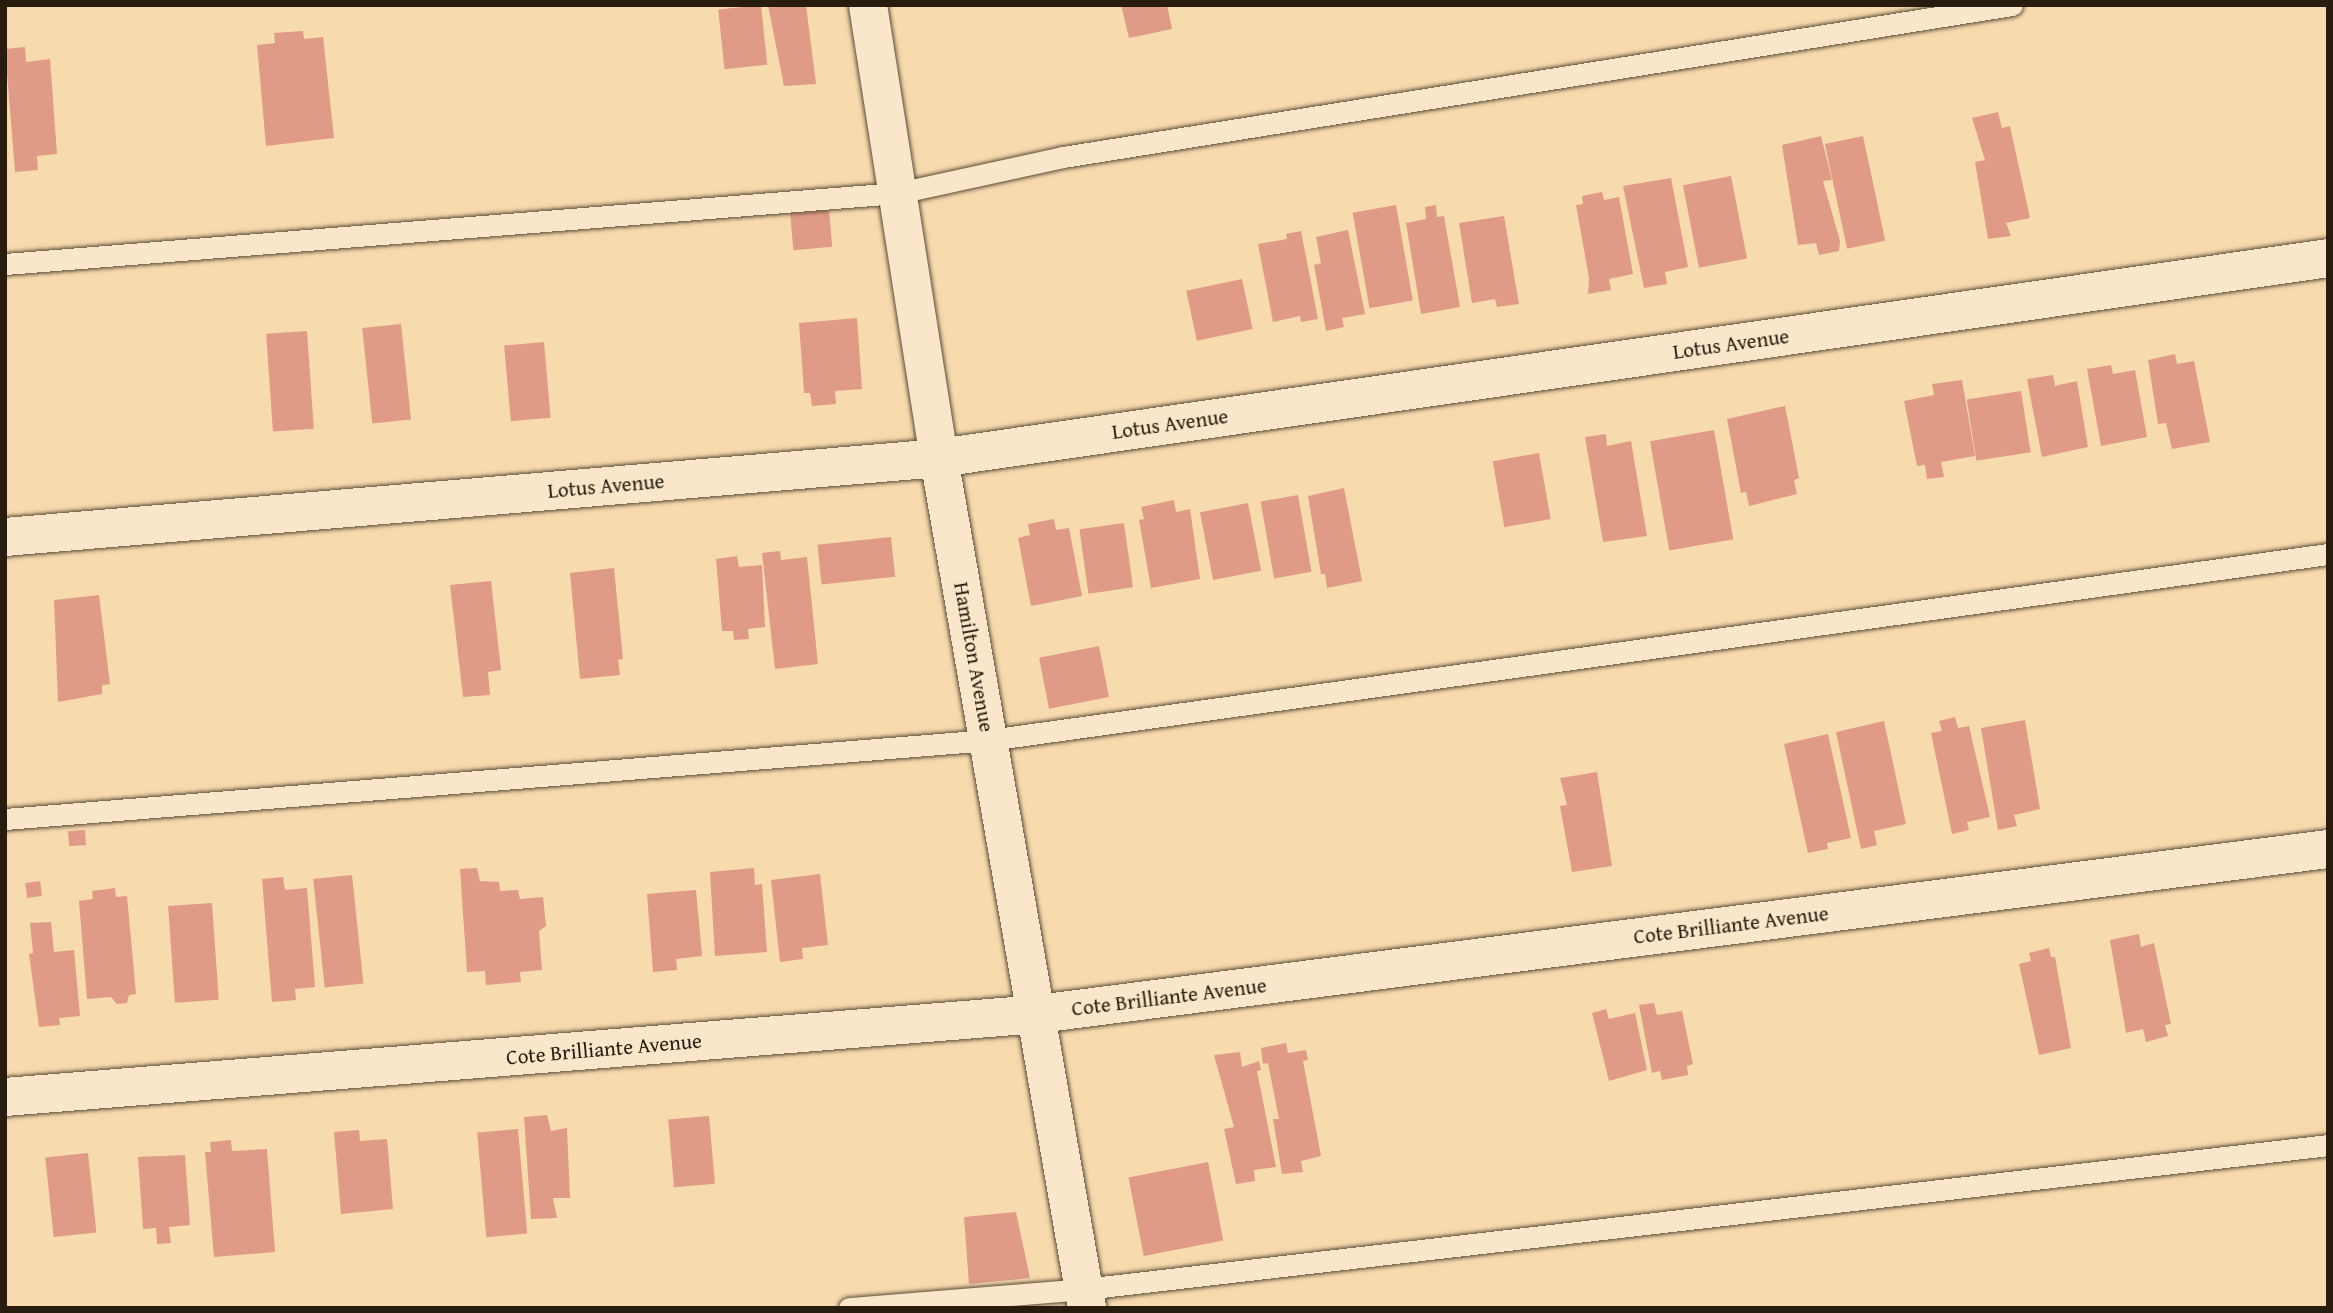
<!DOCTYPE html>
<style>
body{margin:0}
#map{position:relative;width:2333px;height:1313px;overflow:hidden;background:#f8daaf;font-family:"Gentium Book Plus",serif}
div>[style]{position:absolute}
.building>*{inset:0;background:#df9b86;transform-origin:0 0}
.roads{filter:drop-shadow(0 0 2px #5b4c36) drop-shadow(0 0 2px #5b4c36)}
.service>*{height:21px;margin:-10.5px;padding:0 10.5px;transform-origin:10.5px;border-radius:10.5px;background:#fae7cb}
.minor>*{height:38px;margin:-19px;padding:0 19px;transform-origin:19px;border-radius:19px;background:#fae7cb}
.tertiary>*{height:38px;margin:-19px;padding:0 19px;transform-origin:19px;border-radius:19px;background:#fae7cb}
span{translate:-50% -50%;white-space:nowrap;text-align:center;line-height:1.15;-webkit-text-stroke:5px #fae7cb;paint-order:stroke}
.street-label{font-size:21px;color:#271c0d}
.frame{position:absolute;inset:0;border:7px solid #271c0d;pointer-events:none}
</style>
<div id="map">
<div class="building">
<i style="left:761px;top:5px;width:60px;height:43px;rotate:84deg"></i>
<i style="clip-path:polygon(768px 5px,806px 5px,816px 84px,784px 86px)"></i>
<i style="clip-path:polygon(1121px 5px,1167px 5px,1172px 29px,1129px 38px)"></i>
<i style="clip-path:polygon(303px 31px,304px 39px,323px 37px,334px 138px,266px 146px,257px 45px,275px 43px,274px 33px)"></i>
<i style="clip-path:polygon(25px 47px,26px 62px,50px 59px,57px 154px,37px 156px,38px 170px,15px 172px,5px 49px)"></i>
<i style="clip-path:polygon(1998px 112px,2002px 128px,2010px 126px,2030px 218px,2006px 223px,2011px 236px,1988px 239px,1975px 162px,1985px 160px,1972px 118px)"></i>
<i style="clip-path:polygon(1821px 136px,1832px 180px,1823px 181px,1840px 241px,1839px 251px,1819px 255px,1816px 243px,1798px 245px,1782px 145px)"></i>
<i style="left:1863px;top:136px;width:107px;height:39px;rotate:78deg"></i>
<i style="left:1731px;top:176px;width:84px;height:49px;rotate:79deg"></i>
<i style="clip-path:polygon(1671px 178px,1688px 267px,1665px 272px,1667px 284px,1644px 288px,1623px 186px)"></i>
<i style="clip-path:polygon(1602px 192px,1604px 200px,1619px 197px,1633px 274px,1609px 279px,1611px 290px,1588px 294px,1589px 278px,1576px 205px,1583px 204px,1582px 196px)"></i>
<i style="left:1396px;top:205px;width:97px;height:44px;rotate:80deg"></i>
<i style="clip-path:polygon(1436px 205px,1437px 217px,1444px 216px,1460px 307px,1421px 314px,1406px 223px,1426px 219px,1425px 207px)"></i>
<i style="left:829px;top:210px;width:37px;height:39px;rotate:85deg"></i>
<i style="clip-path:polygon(1504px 216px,1519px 304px,1497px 307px,1495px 299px,1472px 303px,1459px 223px)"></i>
<i style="clip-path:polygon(1348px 230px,1365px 314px,1342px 318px,1344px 327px,1326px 331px,1314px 265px,1321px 263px,1316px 237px)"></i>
<i style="clip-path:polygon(1301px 231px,1318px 319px,1301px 322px,1300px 316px,1273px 322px,1258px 244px,1287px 239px,1286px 234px)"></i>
<i style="left:1242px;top:279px;width:51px;height:57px;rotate:78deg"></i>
<i style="clip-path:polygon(857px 318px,862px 389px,835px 391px,836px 404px,812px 406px,810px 393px,804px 393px,799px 323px)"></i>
<i style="left:401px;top:324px;width:96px;height:39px;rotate:84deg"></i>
<i style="left:307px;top:331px;width:98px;height:41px;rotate:86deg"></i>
<i style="left:544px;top:342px;width:76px;height:40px;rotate:85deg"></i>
<i style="clip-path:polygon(2175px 354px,2177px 364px,2194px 361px,2210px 442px,2172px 449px,2166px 423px,2158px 424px,2148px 360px)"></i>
<i style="clip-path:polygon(2111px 365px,2113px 374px,2135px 370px,2147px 437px,2101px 446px,2087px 369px)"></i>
<i style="clip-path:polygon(2053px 375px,2055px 386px,2077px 381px,2088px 447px,2042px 457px,2027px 379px)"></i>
<i style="clip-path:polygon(1962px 380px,1975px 456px,1941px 462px,1944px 477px,1927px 479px,1925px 465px,1917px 466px,1904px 401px,1934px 395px,1932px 384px)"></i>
<i style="left:2021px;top:391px;width:62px;height:55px;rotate:81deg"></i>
<i style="clip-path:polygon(1785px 406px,1799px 478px,1794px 480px,1797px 494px,1749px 506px,1746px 492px,1741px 493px,1727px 419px)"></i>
<i style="left:1714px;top:430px;width:111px;height:65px;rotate:80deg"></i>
<i style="clip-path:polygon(1606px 434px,1607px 446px,1631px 441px,1647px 536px,1603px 542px,1585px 437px)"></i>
<i style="left:1539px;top:453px;width:67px;height:47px;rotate:80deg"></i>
<i style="clip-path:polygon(1344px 488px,1362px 581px,1327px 588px,1325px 574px,1321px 574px,1308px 496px)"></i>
<i style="left:1298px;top:495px;width:78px;height:38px;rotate:80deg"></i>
<i style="clip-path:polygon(1174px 500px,1176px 512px,1190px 509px,1200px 579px,1151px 588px,1139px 520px,1144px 519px,1141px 507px)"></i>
<i style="left:1248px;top:503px;width:69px;height:49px;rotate:79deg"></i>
<i style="clip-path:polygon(1054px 519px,1056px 530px,1069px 528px,1082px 596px,1031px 606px,1018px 538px,1030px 535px,1028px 524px)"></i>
<i style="left:1124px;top:523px;width:65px;height:45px;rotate:82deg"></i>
<i style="left:891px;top:537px;width:40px;height:74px;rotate:84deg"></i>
<i style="clip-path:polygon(780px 551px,781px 560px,807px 557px,818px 664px,775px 669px,762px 553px)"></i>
<i style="clip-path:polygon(737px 556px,739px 567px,762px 565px,765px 627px,748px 629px,749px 639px,734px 640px,733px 631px,722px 631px,716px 559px)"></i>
<i style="clip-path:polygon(614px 568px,623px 659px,618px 660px,620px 675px,580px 679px,570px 573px)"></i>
<i style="clip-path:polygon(491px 581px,501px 670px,488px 672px,490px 695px,463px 697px,450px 585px)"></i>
<i style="clip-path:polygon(99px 595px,110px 684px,102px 685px,102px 694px,58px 702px,54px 600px)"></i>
<i style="left:1099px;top:646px;width:52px;height:61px;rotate:79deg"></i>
<i style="clip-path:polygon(1955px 717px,1958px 728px,1969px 726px,1990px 817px,1967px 822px,1969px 830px,1952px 834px,1931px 733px,1942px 731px,1939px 721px)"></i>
<i style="clip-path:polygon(2025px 720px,2040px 809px,2014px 815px,2017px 826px,1998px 830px,1981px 728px)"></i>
<i style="clip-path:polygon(1884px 721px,1906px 824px,1874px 831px,1877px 845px,1861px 849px,1836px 732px)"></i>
<i style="clip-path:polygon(1828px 734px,1851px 838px,1827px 843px,1828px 849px,1808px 853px,1784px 744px)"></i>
<i style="clip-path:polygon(1597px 772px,1612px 866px,1572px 872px,1560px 806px,1567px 805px,1560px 778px)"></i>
<i style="left:85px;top:830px;width:15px;height:17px;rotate:86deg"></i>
<i style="clip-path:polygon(477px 868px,480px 881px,499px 882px,500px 891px,518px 890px,520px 899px,543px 897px,546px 926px,539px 931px,542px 970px,520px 972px,521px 982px,486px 985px,485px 971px,467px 972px,460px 869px)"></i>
<i style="clip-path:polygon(754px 868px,755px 885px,762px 884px,767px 952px,715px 956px,710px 872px)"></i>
<i style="clip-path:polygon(820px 874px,828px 945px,802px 948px,803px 959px,780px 962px,771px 880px)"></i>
<i style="left:352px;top:875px;width:109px;height:39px;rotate:84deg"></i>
<i style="clip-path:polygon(283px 877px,285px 890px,307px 888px,315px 987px,295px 989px,296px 1000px,272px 1002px,262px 879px)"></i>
<i style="left:40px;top:881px;width:15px;height:15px;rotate:82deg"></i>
<i style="clip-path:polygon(115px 888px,116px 897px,127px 896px,136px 994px,129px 995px,127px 1003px,117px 1004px,111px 997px,87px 999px,79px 901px,93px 899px,92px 891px)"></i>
<i style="clip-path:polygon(696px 890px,702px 956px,676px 959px,677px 970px,653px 972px,647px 894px)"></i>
<i style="left:212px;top:903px;width:97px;height:44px;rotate:86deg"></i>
<i style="clip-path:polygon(51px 922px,54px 952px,74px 950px,80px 1016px,59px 1018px,60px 1025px,39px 1027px,29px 954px,33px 953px,30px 923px)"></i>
<i style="clip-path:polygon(2139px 934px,2141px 947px,2154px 943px,2171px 1024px,2165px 1025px,2168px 1036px,2146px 1042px,2143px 1029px,2126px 1033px,2110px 940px)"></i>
<i style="clip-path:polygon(2049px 948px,2051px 957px,2055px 957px,2071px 1048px,2039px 1055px,2019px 964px,2031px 961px,2029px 953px)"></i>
<i style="clip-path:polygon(1654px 1003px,1657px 1015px,1682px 1011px,1693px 1064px,1687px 1066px,1688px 1075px,1662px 1080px,1660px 1071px,1652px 1073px,1639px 1005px)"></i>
<i style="clip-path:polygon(1606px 1009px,1609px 1019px,1635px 1013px,1647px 1070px,1609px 1081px,1592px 1013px)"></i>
<i style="clip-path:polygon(1286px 1043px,1288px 1053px,1306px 1050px,1308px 1060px,1303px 1061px,1321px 1156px,1301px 1161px,1303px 1172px,1282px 1174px,1273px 1119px,1279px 1119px,1268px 1063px,1263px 1064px,1261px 1048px)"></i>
<i style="clip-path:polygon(1240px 1052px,1242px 1067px,1259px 1061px,1261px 1070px,1257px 1071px,1276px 1167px,1254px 1170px,1255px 1181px,1236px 1184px,1224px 1129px,1234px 1127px,1214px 1055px)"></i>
<i style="clip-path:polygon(547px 1115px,551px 1131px,567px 1128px,570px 1198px,553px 1198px,557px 1218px,531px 1219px,524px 1117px)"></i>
<i style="left:709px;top:1116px;width:68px;height:41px;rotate:85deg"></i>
<i style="left:518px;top:1129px;width:105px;height:41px;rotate:85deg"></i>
<i style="clip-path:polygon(359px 1130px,360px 1141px,387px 1139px,393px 1209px,341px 1214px,334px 1132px)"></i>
<i style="clip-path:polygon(231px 1140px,232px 1151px,267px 1149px,275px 1252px,214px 1257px,205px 1152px,211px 1152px,210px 1142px)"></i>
<i style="left:88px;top:1153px;width:80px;height:43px;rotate:84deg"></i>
<i style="clip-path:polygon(185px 1155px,190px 1225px,169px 1227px,171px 1243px,157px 1244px,156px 1228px,143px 1229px,138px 1157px)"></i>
<i style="left:1208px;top:1162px;width:80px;height:81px;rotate:79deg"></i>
<i style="clip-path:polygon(1016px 1212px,1030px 1278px,969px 1284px,964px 1217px)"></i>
</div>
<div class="roads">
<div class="service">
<i style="left:5px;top:264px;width:896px;rotate:-4.55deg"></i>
<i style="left:898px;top:193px;width:169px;rotate:-12.3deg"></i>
<i style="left:1063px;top:157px;width:961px;rotate:-9.1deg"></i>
<i style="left:5px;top:819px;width:987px;rotate:-4.59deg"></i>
<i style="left:989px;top:740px;width:1352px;rotate:-7.91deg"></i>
<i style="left:849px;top:1308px;width:236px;rotate:-4.6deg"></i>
<i style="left:1084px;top:1289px;width:1252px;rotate:-6.6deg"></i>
</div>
<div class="minor">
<i style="left:5px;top:537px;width:937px;rotate:-4.83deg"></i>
<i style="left:939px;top:458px;width:1403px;rotate:-8.19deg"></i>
<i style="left:5px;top:1097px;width:1036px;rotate:-4.59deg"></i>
<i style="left:1038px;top:1014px;width:1301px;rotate:-7.29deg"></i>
</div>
<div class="tertiary">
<i style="left:868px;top:5px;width:459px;rotate:81.1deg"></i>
<i style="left:939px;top:458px;width:863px;rotate:80.12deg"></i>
</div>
</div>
<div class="street-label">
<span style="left:1731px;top:344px;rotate:-8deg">Lotus Avenue</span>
<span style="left:1170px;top:424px;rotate:-8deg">Lotus Avenue</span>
<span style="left:606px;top:486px;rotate:-5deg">Lotus Avenue</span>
<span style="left:974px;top:657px;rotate:80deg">Hamilton Avenue</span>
<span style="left:1731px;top:925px;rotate:-7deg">Cote Brilliante Avenue</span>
<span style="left:1169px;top:997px;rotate:-7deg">Cote Brilliante Avenue</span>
<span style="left:604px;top:1049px;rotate:-5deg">Cote Brilliante Avenue</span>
</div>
<div class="frame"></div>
</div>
